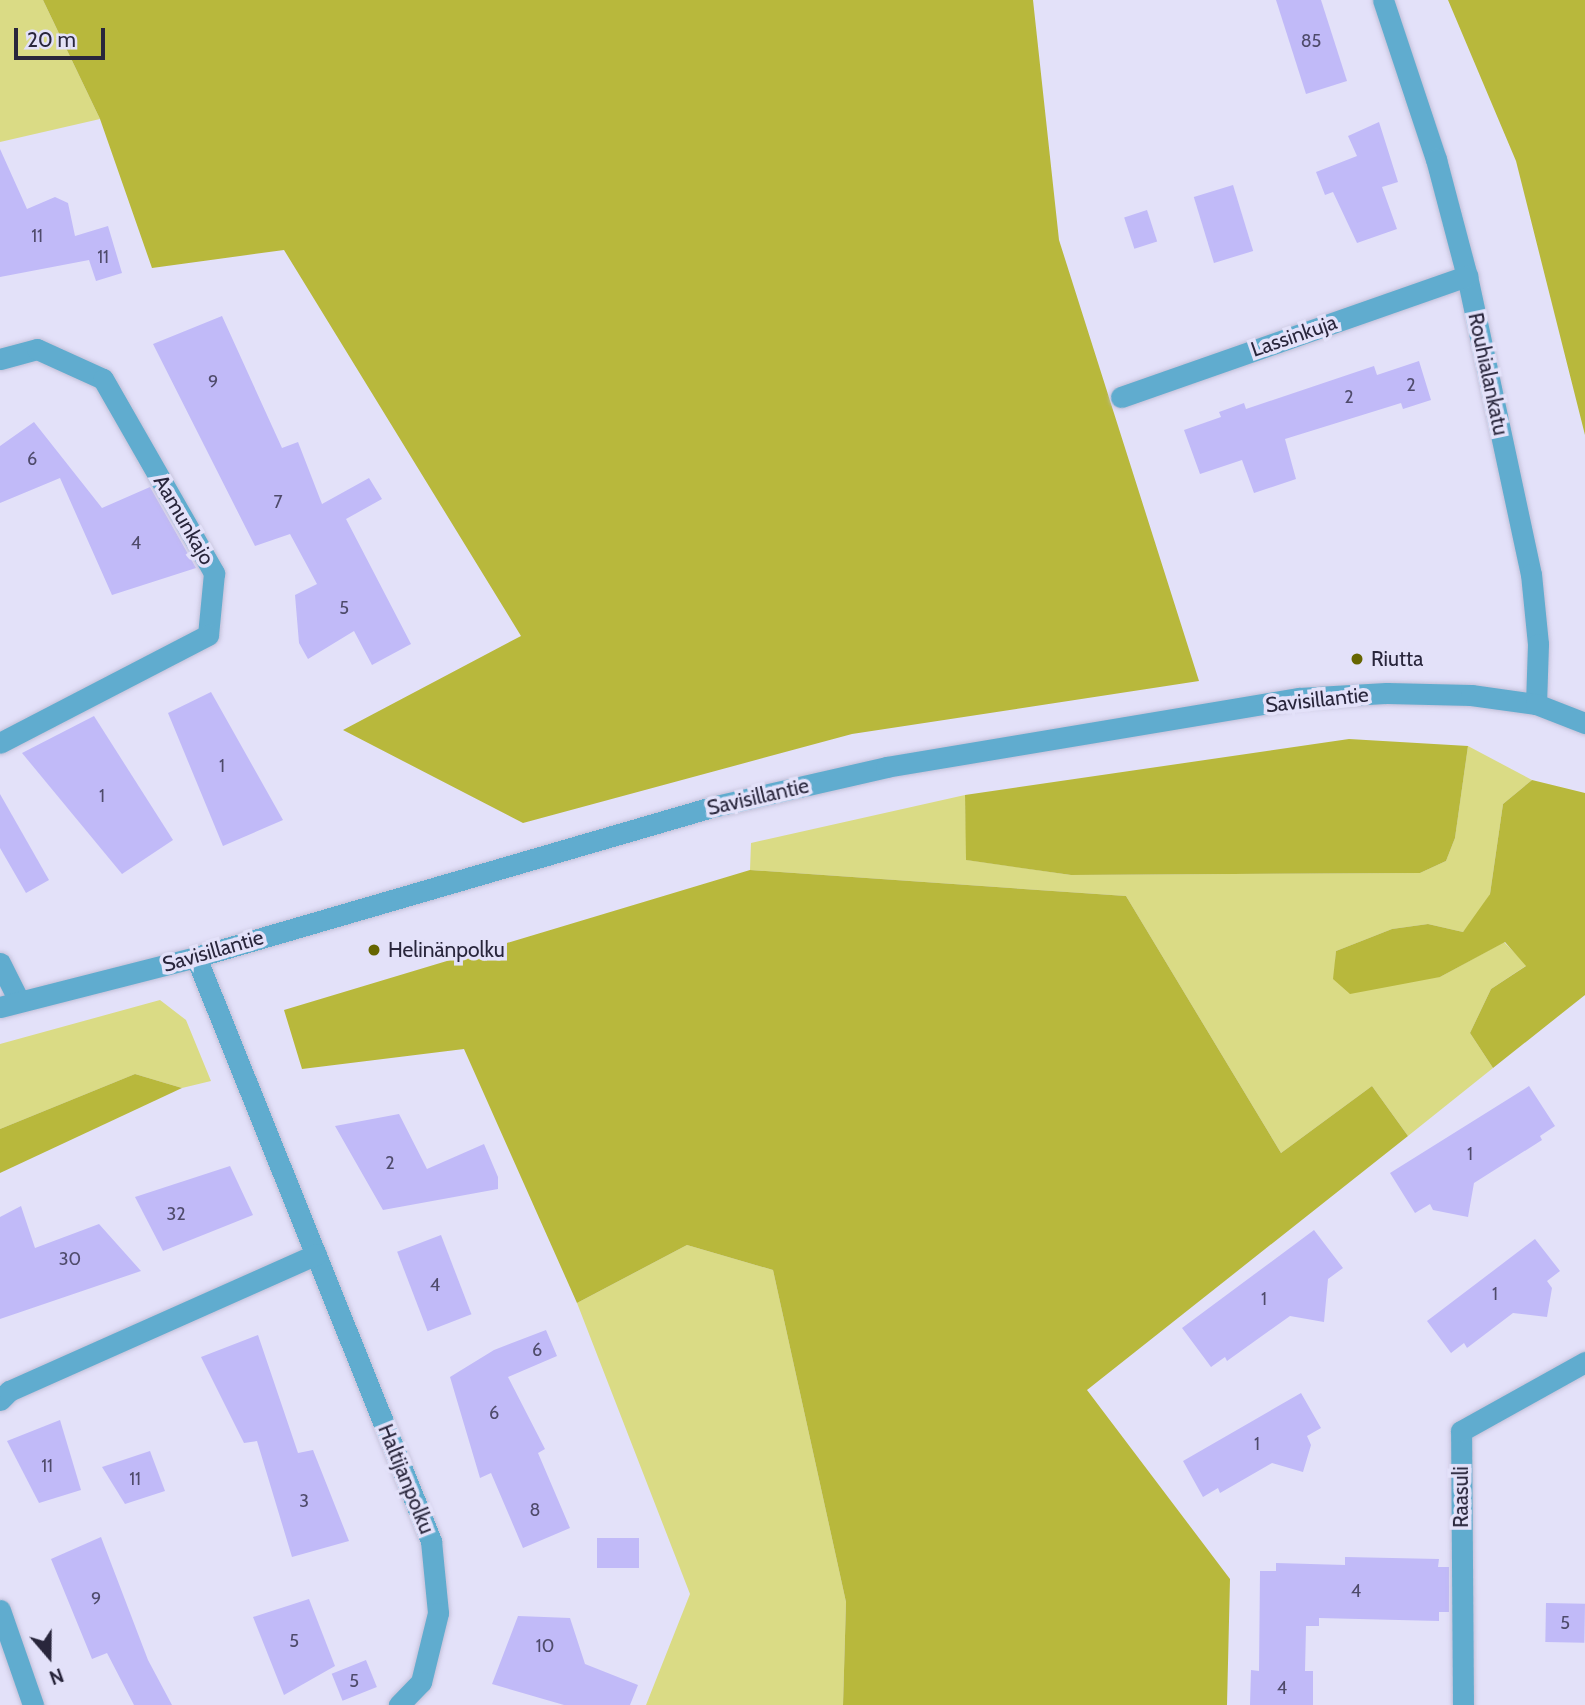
<!DOCTYPE html>
<meta charset="utf-8">
<style>
body{margin:0}
#map{position:relative;width:1585px;height:1705px;overflow:hidden;background:#e3e1f9;font-family:Cabin,sans-serif}
div>[style]{position:absolute}
.green>*{inset:0;background:#dadb85}
.forest>*{inset:0;background:#b8b83c}
.building>*{inset:0;background:#c1baf8;transform-origin:0 0}
.roads{filter:drop-shadow(0 0 2px #c2bfd7) drop-shadow(0 0 2px #c2bfd7)}
.minor>*{height:21px;margin:-10.5px;padding:0 10.5px;transform-origin:10.5px;border-radius:10.5px;background:#60accf}
.dots>*{width:19px;height:19px;translate:-50% -50%;box-sizing:border-box;border:4px solid #e3e1f9;border-radius:50%}
span{translate:-50% -50%;white-space:nowrap;text-align:center;line-height:1.15;-webkit-text-stroke:7px #e3e1f9;paint-order:stroke}
.number-label{font-size:18px;color:#4f4b6b}
.number-label span{-webkit-text-stroke-width:0}
.street-label{font-size:21px;color:#29263c}
.poi-label{font-size:21px;color:#29263c}
.left{translate:0 -50%;text-align:left}
.north{position:absolute;left:14px;top:1621px;width:70px;height:70px;-webkit-text-stroke:5px #e3e1f9;paint-order:stroke;rotate:160deg;font-size:19px;font-weight:700;line-height:28px;text-align:center;color:#29263c}
.north::after{content:'';display:block;margin:auto;width:24px;height:32px;background:#29263c;clip-path:polygon(50% 0,100% 100%,50% 72%,0 100%)}
.scale{position:absolute;left:14px;top:28px;width:91px;height:32px;box-sizing:border-box;border:4px solid #29263c;border-top:0;padding-left:9px;font-size:21px;line-height:24px;white-space:nowrap;color:#29263c;-webkit-text-stroke:5px #e3e1f9;paint-order:stroke}
</style>
<div id="map">
<div class="green">
<i style="clip-path:polygon(0 0,43px 0,100px 119px,0 142px)"></i>
<i style="clip-path:polygon(1468px 746px,1532px 780px,1503px 804px,1490px 894px,1478px 914px,1463px 932px,1428px 924px,1392px 929px,1336px 951px,1334px 979px,1440px 977px,1504px 942px,1527px 965px,1491px 989px,1470px 1033px,1493px 1068px,1408px 1136px,1372px 1086px,1281px 1153px,1126px 896px,750px 870px,751px 843px,965px 795px,967px 860px,1071px 875px,1420px 873px,1446px 861px,1455px 838px)"></i>
<i style="clip-path:polygon(160px 1000px,186px 1020px,211px 1081px,182px 1088px,135px 1074px,0 1129px,0 1044px)"></i>
<i style="clip-path:polygon(687px 1245px,773px 1270px,846px 1602px,843px 1705px,646px 1705px,690px 1594px,577px 1303px)"></i>
</div>
<div class="forest">
<i style="clip-path:polygon(43px 0,1033px 0,1059px 240px,1199px 681px,852px 734px,523px 823px,343px 730px,521px 636px,284px 250px,152px 268px,100px 119px)"></i>
<i style="clip-path:polygon(1448px 0,1585px 0,1585px 435px,1516px 161px)"></i>
<i style="clip-path:polygon(1349px 739px,1468px 746px,1455px 838px,1446px 861px,1420px 873px,1071px 875px,966px 860px,965px 795px)"></i>
<i style="clip-path:polygon(1532px 780px,1585px 793px,1585px 995px,1493px 1068px,1470px 1033px,1491px 989px,1526px 966px,1505px 942px,1440px 977px,1350px 994px,1333px 979px,1336px 951px,1392px 929px,1428px 924px,1463px 932px,1490px 894px,1503px 804px)"></i>
<i style="clip-path:polygon(750px 870px,1126px 896px,1281px 1153px,1372px 1086px,1408px 1136px,1087px 1390px,1230px 1579px,1227px 1705px,843px 1705px,846px 1602px,773px 1270px,687px 1245px,577px 1303px,464px 1049px,302px 1069px,284px 1010px)"></i>
<i style="clip-path:polygon(135px 1074px,182px 1088px,0 1173px,0 1129px)"></i>
</div>
<div class="building">
<i style="clip-path:polygon(1276px 0,1321px 0,1347px 81px,1306px 94px)"></i>
<i style="clip-path:polygon(1379px 122px,1398px 182px,1382px 187px,1397px 229px,1357px 243px,1333px 192px,1325px 195px,1316px 172px,1357px 156px,1348px 136px)"></i>
<i style="clip-path:polygon(0 149px,27px 209px,55px 197px,68px 203px,75px 236px,108px 226px,122px 273px,96px 281px,89px 260px,0 277px)"></i>
<i style="left:1233px;top:185px;width:69px;height:41px;rotate:73deg"></i>
<i style="left:1147px;top:210px;width:33px;height:24px;rotate:72deg"></i>
<i style="clip-path:polygon(222px 316px,282px 448px,298px 442px,322px 504px,369px 478px,382px 499px,346px 519px,411px 644px,372px 665px,354px 631px,308px 659px,299px 643px,295px 595px,317px 584px,290px 534px,255px 546px,153px 344px)"></i>
<i style="clip-path:polygon(1419px 361px,1431px 400px,1403px 409px,1401px 403px,1285px 439px,1296px 479px,1254px 493px,1242px 460px,1200px 474px,1184px 430px,1221px 417px,1219px 412px,1244px 403px,1246px 409px,1374px 366px,1377px 375px)"></i>
<i style="clip-path:polygon(34px 422px,102px 508px,150px 487px,196px 568px,112px 595px,60px 478px,0 503px,0 446px)"></i>
<i style="clip-path:polygon(211px 692px,283px 820px,223px 846px,168px 713px)"></i>
<i style="clip-path:polygon(94px 716px,173px 840px,122px 874px,22px 753px)"></i>
<i style="clip-path:polygon(0 794px,49px 880px,26px 893px,0 848px)"></i>
<i style="clip-path:polygon(1529px 1086px,1555px 1126px,1540px 1136px,1542px 1140px,1474px 1183px,1468px 1217px,1433px 1210px,1430px 1204px,1415px 1213px,1390px 1173px)"></i>
<i style="clip-path:polygon(399px 1114px,427px 1169px,484px 1144px,498px 1177px,498px 1189px,383px 1210px,335px 1126px)"></i>
<i style="clip-path:polygon(230px 1166px,253px 1215px,163px 1251px,135px 1197px)"></i>
<i style="clip-path:polygon(21px 1206px,35px 1248px,99px 1224px,141px 1271px,0 1319px,0 1217px)"></i>
<i style="clip-path:polygon(1314px 1230px,1343px 1268px,1328px 1279px,1324px 1322px,1290px 1316px,1227px 1361px,1225px 1357px,1211px 1367px,1182px 1328px)"></i>
<i style="left:441px;top:1235px;width:85px;height:47px;rotate:69deg"></i>
<i style="clip-path:polygon(1535px 1239px,1560px 1271px,1547px 1281px,1552px 1288px,1547px 1317px,1513px 1313px,1467px 1348px,1464px 1343px,1451px 1353px,1427px 1321px)"></i>
<i style="clip-path:polygon(546px 1330px,557px 1356px,508px 1377px,545px 1449px,538px 1453px,570px 1528px,523px 1548px,491px 1473px,480px 1478px,450px 1377px,494px 1350px)"></i>
<i style="clip-path:polygon(258px 1335px,298px 1453px,313px 1450px,349px 1541px,292px 1557px,257px 1441px,244px 1443px,201px 1357px)"></i>
<i style="clip-path:polygon(1301px 1393px,1321px 1428px,1307px 1436px,1311px 1445px,1303px 1472px,1272px 1463px,1220px 1493px,1218px 1488px,1203px 1497px,1183px 1461px)"></i>
<i style="clip-path:polygon(60px 1420px,81px 1490px,39px 1503px,7px 1441px)"></i>
<i style="clip-path:polygon(150px 1451px,165px 1491px,125px 1504px,102px 1467px)"></i>
<i style="clip-path:polygon(101px 1537px,148px 1660px,172px 1705px,134px 1705px,107px 1653px,92px 1659px,51px 1559px)"></i>
<i style="left:639px;top:1538px;width:30px;height:42px;rotate:90deg"></i>
<i style="clip-path:polygon(1345px 1557px,1439px 1559px,1438px 1567px,1449px 1567px,1449px 1612px,1439px 1612px,1439px 1621px,1319px 1618px,1319px 1626px,1306px 1626px,1305px 1671px,1313px 1671px,1313px 1705px,1250px 1705px,1251px 1670px,1259px 1671px,1260px 1571px,1276px 1571px,1276px 1563px,1345px 1565px)"></i>
<i style="clip-path:polygon(309px 1599px,335px 1666px,284px 1695px,253px 1617px)"></i>
<i style="left:1546px;top:1603px;width:39px;height:39px;rotate:1deg"></i>
<i style="clip-path:polygon(518px 1616px,570px 1618px,585px 1664px,638px 1685px,630px 1705px,564px 1705px,492px 1684px)"></i>
<i style="left:366px;top:1660px;width:29px;height:37px;rotate:68deg"></i>
</div>
<div class="roads">
<div class="minor">
<i style="left:1383px;top:0;width:168px;rotate:71.6deg"></i>
<i style="left:1436px;top:159px;width:121px;rotate:75.2deg"></i>
<i style="left:1467px;top:276px;width:305px;rotate:77.9deg"></i>
<i style="left:1531px;top:574px;width:70px;rotate:84.3deg"></i>
<i style="left:1538px;top:644px;width:60px;rotate:91.9deg"></i>
<i style="left:0;top:359px;width:38px;rotate:-15deg"></i>
<i style="left:37px;top:349px;width:72px;rotate:24.4deg"></i>
<i style="left:103px;top:379px;width:224px;rotate:60.2deg"></i>
<i style="left:214px;top:573px;width:62px;rotate:95.5deg"></i>
<i style="left:208px;top:635px;width:234px;rotate:152.6deg"></i>
<i style="left:1121px;top:397px;width:367px;rotate:-19.3deg"></i>
<i style="left:196px;top:957px;width:630px;rotate:68.08deg"></i>
<i style="left:431px;top:1541px;width:72px;rotate:84.4deg"></i>
<i style="left:438px;top:1613px;width:71px;rotate:103.8deg"></i>
<i style="left:421px;top:1682px;width:32px;rotate:134deg"></i>
<i style="left:0;top:963px;width:42px;rotate:63.4deg"></i>
<i style="left:0;top:1007px;width:202px;rotate:-14.3deg"></i>
<i style="left:196px;top:957px;width:537px;rotate:-16.21deg"></i>
<i style="left:712px;top:807px;width:179px;rotate:-12.9deg"></i>
<i style="left:886px;top:767px;width:419px;rotate:-9.5deg"></i>
<i style="left:1299px;top:698px;width:88px;rotate:-3.3deg"></i>
<i style="left:1387px;top:693px;width:84px;rotate:1.4deg"></i>
<i style="left:1471px;top:695px;width:66px;rotate:7.9deg"></i>
<i style="left:1536px;top:704px;width:53px;rotate:21.2deg"></i>
<i style="left:0;top:1400px;width:13px;rotate:-45deg"></i>
<i style="left:9px;top:1391px;width:336px;rotate:-24deg"></i>
<i style="left:0;top:1610px;width:101px;rotate:70.8deg"></i>
<i style="left:1463px;top:1705px;width:274px;rotate:-90.4deg"></i>
<i style="left:1461px;top:1431px;width:142px;rotate:-29.1deg"></i>
</div>
</div>
<div class="dots">
<i style="left:1357px;top:659px;background:#666500"></i>
<i style="left:374px;top:950px;background:#666500"></i>
</div>
<div class="number-label">
<span style="left:1311px;top:41px">85</span>
<span style="left:37px;top:236px">11</span>
<span style="left:103px;top:257px">11</span>
<span style="left:213px;top:382px">9</span>
<span style="left:1411px;top:385px">2</span>
<span style="left:1349px;top:397px">2</span>
<span style="left:32px;top:459px">6</span>
<span style="left:278px;top:502px">7</span>
<span style="left:136px;top:543px">4</span>
<span style="left:344px;top:608px">5</span>
<span style="left:222px;top:766px">1</span>
<span style="left:102px;top:796px">1</span>
<span style="left:1470px;top:1154px">1</span>
<span style="left:390px;top:1163px">2</span>
<span style="left:176px;top:1214px">32</span>
<span style="left:70px;top:1259px">30</span>
<span style="left:435px;top:1285px">4</span>
<span style="left:1495px;top:1294px">1</span>
<span style="left:1264px;top:1299px">1</span>
<span style="left:537px;top:1350px">6</span>
<span style="left:494px;top:1413px">6</span>
<span style="left:1257px;top:1444px">1</span>
<span style="left:47px;top:1466px">11</span>
<span style="left:135px;top:1479px">11</span>
<span style="left:304px;top:1501px">3</span>
<span style="left:535px;top:1510px">8</span>
<span style="left:1356px;top:1591px">4</span>
<span style="left:96px;top:1599px">9</span>
<span style="left:1565px;top:1623px">5</span>
<span style="left:294px;top:1641px">5</span>
<span style="left:545px;top:1646px">10</span>
<span style="left:354px;top:1681px">5</span>
<span style="left:1282px;top:1688px">4</span>
</div>
<div class="street-label">
<span style="left:1294px;top:336px;rotate:-19deg">Lassinkuja</span>
<span style="left:1488px;top:374px;rotate:78deg">Rouhialankatu</span>
<span style="left:184px;top:520px;rotate:60deg">Aamunkajo</span>
<span style="left:1317px;top:700px;rotate:-6deg">Savisillantie</span>
<span style="left:758px;top:797px;rotate:-13deg">Savisillantie</span>
<span style="left:213px;top:951px;rotate:-16deg">Savisillantie</span>
<span style="left:406px;top:1479px;rotate:68deg">Haltijanpolku</span>
<span style="left:1461px;top:1497px;rotate:-90deg">Raasuli</span>
</div>
<div class="poi-label">
<span class="left" style="left:1371px;top:659px">Riutta</span>
<span class="left" style="left:388px;top:950px">Helinänpolku</span>
</div>
<div class="north">N</div>
<div class="scale">20 m</div>
</div>
